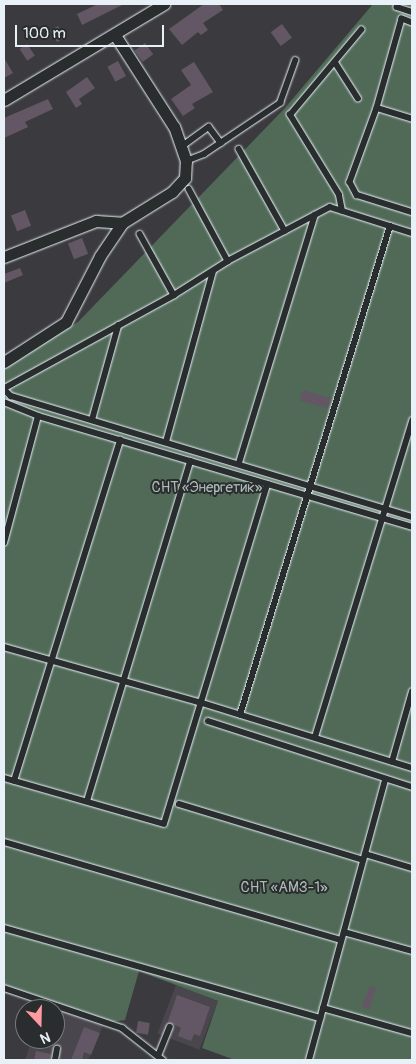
<!DOCTYPE html>
<meta charset="utf-8">
<style>
body{margin:0}
#map{position:relative;width:416px;height:1064px;overflow:hidden;background:#3b3a3e;font-family:Pangolin,sans-serif}
div>[style]{position:absolute}
.built>*{inset:0;background:#4a464d;transform-origin:0 0}
.green>*{inset:0;background:#516a58}
.building>*{inset:0;background:#635765;transform-origin:0 0}
.roads{filter:drop-shadow(0 0 1px #e8f1f8) drop-shadow(0 0 1px #e8f1f8)}
.lane>*{height:5.5px;margin:-2.75px;padding:0 2.75px;transform-origin:2.75px;border-radius:2.75px;background:#2a2d2e}
.street>*{height:11px;margin:-5.5px;padding:0 5.5px;transform-origin:5.5px;border-radius:5.5px;background:#2a2d2e}
span{translate:-50% -50%;white-space:nowrap;text-align:center;line-height:1.15;-webkit-text-stroke:4px #2a2d2e;paint-order:stroke}
.park-label{font-size:15px;color:#acbbb8}
.frame{position:absolute;inset:0;border:5px solid #e8f1f8;pointer-events:none}
.north{position:absolute;left:15px;top:999px;width:50px;height:50px;box-sizing:border-box;background:#2a2d2e;border:1px solid #767b7f;border-radius:50%;rotate:159deg;font-size:14px;font-weight:700;line-height:20px;text-align:center;color:#e8f1f8}
.north::after{content:'';display:block;margin:auto;width:18px;height:22px;background:#ff9aa2;clip-path:polygon(50% 0,100% 100%,50% 72%,0 100%)}
.scale{position:absolute;left:15px;top:25px;width:149px;height:22px;box-sizing:border-box;border:2px solid #e8f1f8;border-top:0;padding-left:6px;font-size:15px;line-height:18px;white-space:nowrap;color:#e8f1f8;-webkit-text-stroke:4px #2a2d2e;paint-order:stroke}
</style>
<div id="map">
<div class="built">
<i style="left:176px;top:985px;width:45px;height:52px;rotate:21deg"></i>
<i style="clip-path:polygon(43px 1005px,104px 1023px,88px 1060px,25px 1060px,32px 1039px,55px 1039px,55px 1009px,42px 1009px)"></i>
</div>
<div class="green">
<i style="clip-path:polygon(373px 4px,412px 4px,412px 1060px,235px 1060px,202px 1048px,218px 1001px,139px 971px,125px 1020px,104px 1023px,4px 992px,4px 365px,78px 322px,284px 109px)"></i>
</div>
<div class="building">
<i style="clip-path:polygon(98px 4px,124px 4px,82px 25px,77px 14px)"></i>
<i style="clip-path:polygon(204px 4px,219px 4px,223px 10px,203px 23px,208px 30px,201px 35px,198px 32px,182px 45px,169px 29px)"></i>
<i style="left:282px;top:24px;width:17px;height:14px;rotate:54deg"></i>
<i style="clip-path:polygon(58px 26px,64px 38px,57px 42px,50px 31px)"></i>
<i style="left:145px;top:43px;width:14px;height:13px;rotate:54deg"></i>
<i style="left:27px;top:44px;width:14px;height:9px;rotate:56deg"></i>
<i style="clip-path:polygon(4px 58px,13px 73px,4px 78px)"></i>
<i style="left:118px;top:61px;width:17px;height:12px;rotate:62deg"></i>
<i style="clip-path:polygon(194px 62px,213px 92px,192px 104px,195px 108px,183px 116px,171px 99px,191px 85px,181px 70px)"></i>
<i style="clip-path:polygon(87px 77px,95px 88px,79px 99px,82px 104px,76px 108px,66px 92px)"></i>
<i style="clip-path:polygon(48px 99px,53px 109px,25px 122px,28px 127px,4px 138px,4px 118px)"></i>
<i style="left:25px;top:210px;width:17px;height:15px;rotate:69deg"></i>
<i style="left:82px;top:238px;width:17px;height:15px;rotate:69deg"></i>
<i style="clip-path:polygon(20px 268px,23px 275px,4px 283px,4px 274px)"></i>
<i style="left:303px;top:390px;width:29px;height:11px;rotate:16deg"></i>
<i style="clip-path:polygon(370px 986px,376px 988px,369px 1009px,362px 1007px)"></i>
<i style="clip-path:polygon(177px 995px,210px 1007px,200px 1036px,194px 1034px,191px 1041px,178px 1036px,181px 1028px,171px 1023px,167px 1024px)"></i>
<i style="left:138px;top:1021px;width:12px;height:12px;rotate:9deg"></i>
<i style="clip-path:polygon(84px 1027px,100px 1033px,91px 1055px,84px 1052px,82px 1060px,71px 1060px)"></i>
<i style="clip-path:polygon(36px 1051px,51px 1054px,50px 1060px,34px 1060px)"></i>
</div>
<div class="roads">
<div class="lane">
<i style="left:398px;top:4px;width:3px;rotate:108deg"></i>
<i style="left:397px;top:7px;width:16px;rotate:18deg"></i>
<i style="left:412px;top:23px;width:11px;rotate:-158deg"></i>
<i style="left:402px;top:19px;width:92px;rotate:105.7deg"></i>
<i style="left:377px;top:108px;width:79px;rotate:110deg"></i>
<i style="left:350px;top:182px;width:15px;rotate:62deg"></i>
<i style="left:357px;top:195px;width:58px;rotate:17.2deg"></i>
<i style="left:335px;top:62px;width:43px;rotate:57.4deg"></i>
<i style="left:377px;top:108px;width:37px;rotate:17deg"></i>
<i style="left:181px;top:147px;width:34px;rotate:-36deg"></i>
<i style="left:209px;top:127px;width:20px;rotate:53deg"></i>
<i style="left:239px;top:149px;width:94px;rotate:60.7deg"></i>
<i style="left:186px;top:161px;width:19px;rotate:-21deg"></i>
<i style="left:204px;top:154px;width:92px;rotate:-33.9deg"></i>
<i style="left:280px;top:103px;width:45px;rotate:-70.3deg"></i>
<i style="left:189px;top:189px;width:82px;rotate:61.6deg"></i>
<i style="left:342px;top:211px;width:16px;rotate:-101deg"></i>
<i style="left:339px;top:195px;width:94px;rotate:-121.5deg"></i>
<i style="left:290px;top:115px;width:111px;rotate:-50.1deg"></i>
<i style="left:140px;top:234px;width:70px;rotate:60.9deg"></i>
<i style="left:5px;top:388px;width:193px;rotate:-28.8deg"></i>
<i style="left:174px;top:295px;width:64px;rotate:-32.2deg"></i>
<i style="left:228px;top:261px;width:115px;rotate:-27.9deg"></i>
<i style="left:330px;top:207px;width:86px;rotate:17.6deg"></i>
<i style="left:4px;top:389px;width:10px;rotate:45deg"></i>
<i style="left:11px;top:396px;width:419px;rotate:16.8deg"></i>
<i style="left:4px;top:402px;width:37px;rotate:22deg"></i>
<i style="left:38px;top:416px;width:390px;rotate:16.5deg"></i>
<i style="left:92px;top:420px;width:98px;rotate:-74.5deg"></i>
<i style="left:166px;top:442px;width:177px;rotate:-74.6deg"></i>
<i style="left:239px;top:463px;width:259px;rotate:-73deg"></i>
<i style="left:4px;top:543px;width:131px;rotate:-75deg"></i>
<i style="left:4px;top:647px;width:203px;rotate:15.8deg"></i>
<i style="left:199px;top:702px;width:223px;rotate:17.2deg"></i>
<i style="left:240px;top:715px;width:511px;rotate:-72.95deg"></i>
<i style="left:208px;top:721px;width:214px;rotate:17.9deg"></i>
<i style="left:315px;top:737px;width:331px;rotate:-72.9deg"></i>
<i style="left:392px;top:762px;width:73px;rotate:-74.1deg"></i>
<i style="left:4px;top:778px;width:166px;rotate:16deg"></i>
<i style="left:164px;top:824px;width:355px;rotate:-73.1deg"></i>
<i style="left:14px;top:781px;width:357px;rotate:-72.7deg"></i>
<i style="left:87px;top:801px;width:355px;rotate:-73.1deg"></i>
<i style="left:179px;top:804px;width:192px;rotate:16.9deg"></i>
<i style="left:4px;top:842px;width:351px;rotate:16.2deg"></i>
<i style="left:365px;top:854px;width:49px;rotate:16.6deg"></i>
<i style="left:4px;top:928px;width:329px;rotate:15.9deg"></i>
<i style="left:344px;top:932px;width:71px;rotate:15.6deg"></i>
<i style="left:4px;top:988px;width:125px;rotate:18.7deg"></i>
<i style="left:122px;top:1028px;width:52px;rotate:38deg"></i>
<i style="left:323px;top:1008px;width:92px;rotate:15.7deg"></i>
<i style="left:158px;top:1056px;width:31px;rotate:-68deg"></i>
<i style="left:55px;top:1060px;width:11px;rotate:-80deg"></i>
<i style="left:309px;top:1060px;width:290px;rotate:-74.8deg"></i>
</div>
<div class="street">
<i style="left:4px;top:100px;width:187px;rotate:-31deg"></i>
<i style="left:4px;top:257px;width:99px;rotate:-21.4deg"></i>
<i style="left:96px;top:221px;width:26px;rotate:4deg"></i>
<i style="left:4px;top:362px;width:74px;rotate:-32.8deg"></i>
<i style="left:66px;top:322px;width:74px;rotate:-62.7deg"></i>
<i style="left:100px;top:256px;width:40px;rotate:-56deg"></i>
<i style="left:122px;top:223px;width:59px;rotate:-31.8deg"></i>
<i style="left:172px;top:192px;width:19px;rotate:-47deg"></i>
<i style="left:185px;top:178px;width:17px;rotate:-87deg"></i>
<i style="left:186px;top:161px;width:36px;rotate:-109deg"></i>
<i style="left:174px;top:127px;width:109px;rotate:-122.7deg"></i>
</div>
</div>
<div class="park-label">
<span style="left:207px;top:488px">СНТ «Энергетик»</span>
<span style="left:284px;top:888px">СНТ «АМЗ-1»</span>
</div>
<div class="frame"></div>
<div class="north">N</div>
<div class="scale">100 m</div>
</div>
